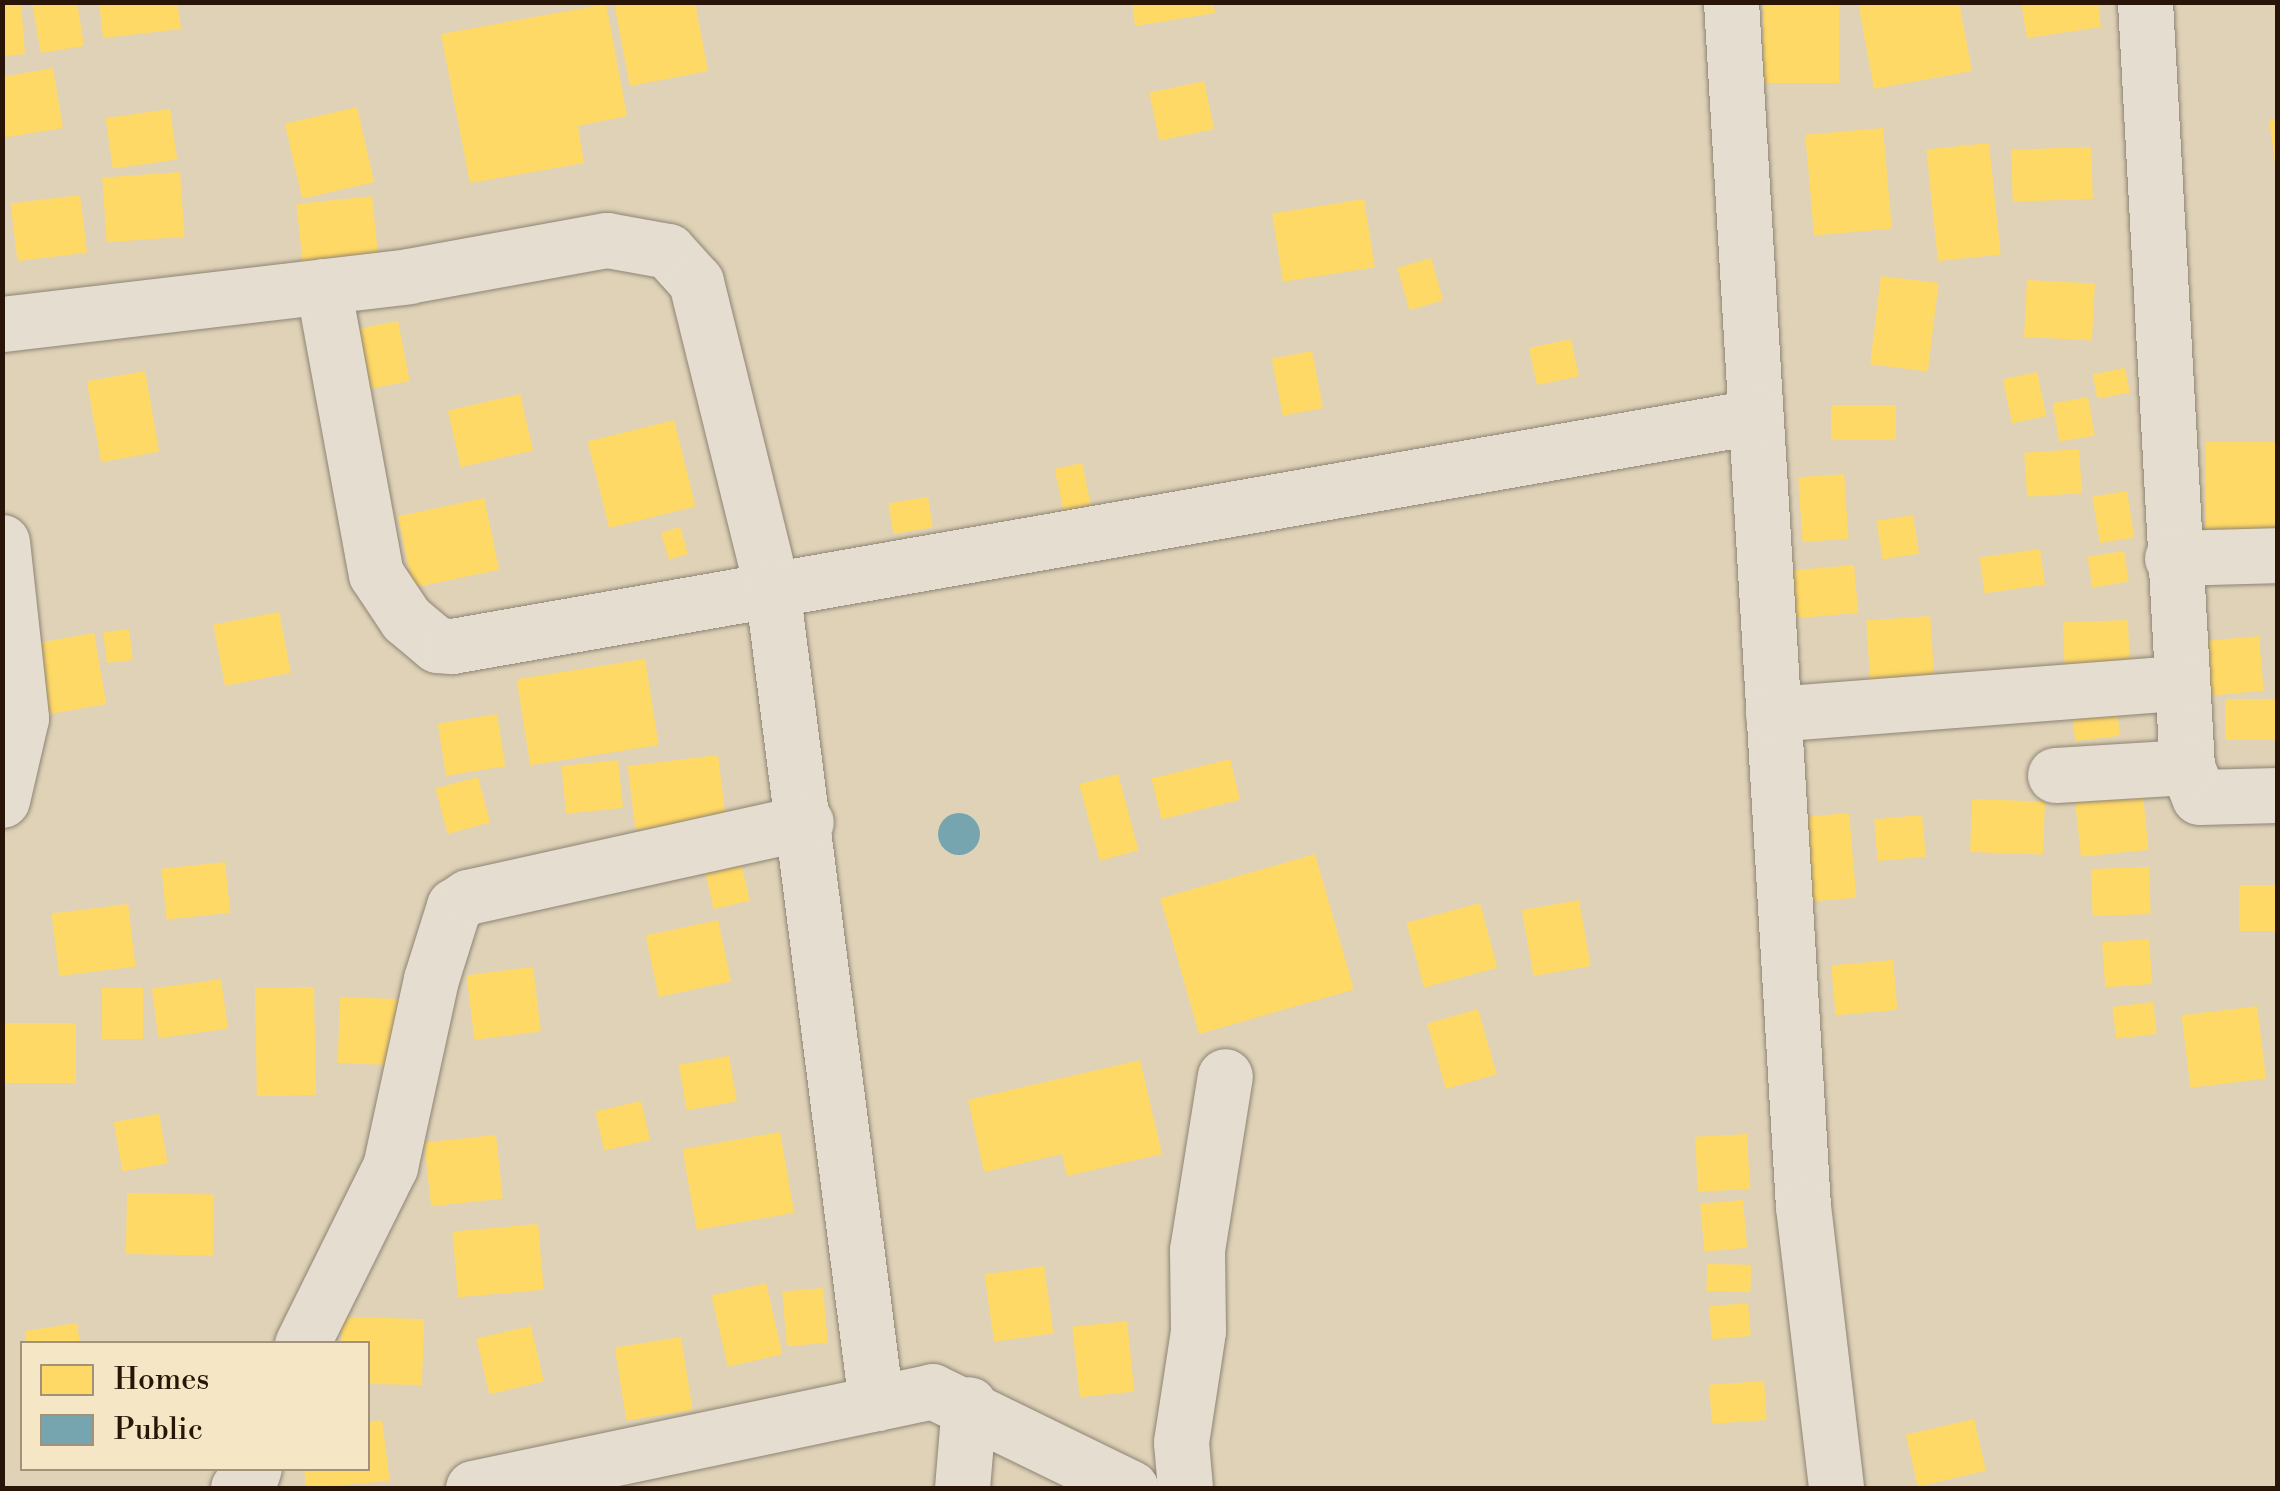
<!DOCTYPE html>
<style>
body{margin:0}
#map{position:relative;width:2280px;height:1491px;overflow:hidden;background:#dfd2b7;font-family:"Libre Bodoni",serif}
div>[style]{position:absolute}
.homes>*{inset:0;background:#ffd966;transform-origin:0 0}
.public>*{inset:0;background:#76a5af}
.round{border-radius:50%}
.roads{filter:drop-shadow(0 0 2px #8e8474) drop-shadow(0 0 2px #8e8474)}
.minor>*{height:55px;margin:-27.5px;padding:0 27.5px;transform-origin:27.5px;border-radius:27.5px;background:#e5ded0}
span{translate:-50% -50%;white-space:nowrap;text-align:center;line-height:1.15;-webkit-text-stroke:10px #f5e6c6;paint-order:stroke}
.frame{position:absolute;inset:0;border:5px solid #281507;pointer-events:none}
.legend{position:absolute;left:20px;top:1341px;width:350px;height:130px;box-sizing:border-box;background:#f5e6c6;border:2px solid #a3927a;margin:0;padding:12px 18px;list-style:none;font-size:30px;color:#281507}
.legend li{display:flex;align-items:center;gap:20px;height:50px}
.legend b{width:50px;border:2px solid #a3927a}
</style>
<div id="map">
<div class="homes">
<i style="clip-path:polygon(21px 2px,25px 54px,2px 56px,2px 3px)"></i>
<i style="clip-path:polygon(32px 2px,77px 2px,84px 46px,41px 53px)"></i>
<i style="clip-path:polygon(99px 2px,177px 2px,181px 29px,103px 38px)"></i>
<i style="clip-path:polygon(614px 2px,695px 2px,708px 71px,630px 86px)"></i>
<i style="clip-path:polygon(1132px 2px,1213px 2px,1215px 13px,1135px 26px)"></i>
<i style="left:1763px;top:2px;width:76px;height:81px"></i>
<i style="clip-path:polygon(1858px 2px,1959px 2px,1972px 71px,1874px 89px)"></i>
<i style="clip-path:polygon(2021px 2px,2098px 2px,2101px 27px,2027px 38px)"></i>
<i style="clip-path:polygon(606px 4px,627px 116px,578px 126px,584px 163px,470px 183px,441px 34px)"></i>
<i style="clip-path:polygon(53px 68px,63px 128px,2px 138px,2px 77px)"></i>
<i style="left:1204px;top:81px;width:49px;height:56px;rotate:78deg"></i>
<i style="left:357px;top:107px;width:77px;height:74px;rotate:77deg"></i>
<i style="left:170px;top:109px;width:51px;height:65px;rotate:82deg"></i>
<i style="clip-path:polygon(2278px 119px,2278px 164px,2275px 164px,2269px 120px)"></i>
<i style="left:1883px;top:128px;width:101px;height:78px;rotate:85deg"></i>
<i style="left:1989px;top:143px;width:112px;height:63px;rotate:84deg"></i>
<i style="left:2091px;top:147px;width:52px;height:80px;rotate:88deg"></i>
<i style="left:180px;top:172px;width:65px;height:78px;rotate:86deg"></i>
<i style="left:80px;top:195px;width:58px;height:70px;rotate:83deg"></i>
<i style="left:372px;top:196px;width:65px;height:76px;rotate:84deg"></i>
<i style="left:1364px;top:199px;width:69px;height:93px;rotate:81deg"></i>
<i style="left:1431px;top:258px;width:44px;height:35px;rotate:74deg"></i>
<i style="left:1881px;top:276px;width:58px;height:89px;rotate:7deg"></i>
<i style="left:2027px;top:280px;width:68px;height:57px;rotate:3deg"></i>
<i style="left:398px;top:321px;width:61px;height:54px;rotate:79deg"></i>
<i style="left:1571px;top:339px;width:38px;height:43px;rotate:78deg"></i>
<i style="left:1312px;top:351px;width:58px;height:41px;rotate:79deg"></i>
<i style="left:2125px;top:368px;width:25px;height:33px;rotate:79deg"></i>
<i style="left:145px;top:371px;width:82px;height:59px;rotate:80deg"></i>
<i style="left:2037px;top:372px;width:45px;height:35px;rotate:78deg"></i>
<i style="left:520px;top:394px;width:58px;height:74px;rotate:77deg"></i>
<i style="left:2088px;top:397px;width:39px;height:36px;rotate:80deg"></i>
<i style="left:1896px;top:405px;width:35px;height:65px;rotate:90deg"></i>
<i style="left:674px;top:420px;width:89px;height:89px;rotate:76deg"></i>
<i style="left:2278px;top:442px;width:92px;height:72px;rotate:90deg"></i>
<i style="left:2079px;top:449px;width:44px;height:55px;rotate:86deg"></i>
<i style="left:1082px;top:463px;width:43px;height:28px;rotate:78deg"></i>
<i style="left:1844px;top:474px;width:65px;height:46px;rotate:86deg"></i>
<i style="left:2127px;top:491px;width:47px;height:35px;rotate:81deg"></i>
<i style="left:928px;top:497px;width:31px;height:40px;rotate:81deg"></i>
<i style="left:484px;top:498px;width:73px;height:88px;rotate:78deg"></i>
<i style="left:1913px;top:515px;width:39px;height:37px;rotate:81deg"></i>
<i style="left:680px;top:527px;width:28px;height:20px;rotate:73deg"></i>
<i style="left:2040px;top:549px;width:36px;height:61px;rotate:82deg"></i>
<i style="left:2124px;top:551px;width:31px;height:37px;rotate:81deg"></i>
<i style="left:1854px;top:565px;width:48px;height:64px;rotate:85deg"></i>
<i style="left:279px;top:612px;width:62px;height:67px;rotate:79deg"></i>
<i style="left:1930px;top:616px;width:65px;height:64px;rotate:86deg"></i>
<i style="left:2128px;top:620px;width:48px;height:65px;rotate:88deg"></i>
<i style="left:129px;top:629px;width:31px;height:26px;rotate:83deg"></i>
<i style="left:94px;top:633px;width:72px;height:71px;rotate:80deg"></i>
<i style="left:2259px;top:636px;width:55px;height:56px;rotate:85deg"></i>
<i style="left:645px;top:659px;width:87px;height:130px;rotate:81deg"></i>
<i style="left:2278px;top:699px;width:41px;height:53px;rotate:90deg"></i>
<i style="left:2116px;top:703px;width:33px;height:45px;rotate:83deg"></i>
<i style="left:497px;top:714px;width:53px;height:60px;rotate:81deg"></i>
<i style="left:718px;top:755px;width:64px;height:91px;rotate:83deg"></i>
<i style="left:1230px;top:759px;width:42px;height:81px;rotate:76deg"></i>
<i style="left:618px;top:760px;width:48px;height:57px;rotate:84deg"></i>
<i style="left:1118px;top:774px;width:79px;height:40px;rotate:75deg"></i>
<i style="left:478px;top:777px;width:47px;height:44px;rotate:75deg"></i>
<i style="left:2142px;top:787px;width:63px;height:68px;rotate:84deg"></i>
<i style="left:1972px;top:799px;width:73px;height:53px;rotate:2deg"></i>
<i style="left:1849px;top:813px;width:85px;height:53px;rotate:85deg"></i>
<i style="left:1922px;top:815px;width:42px;height:48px;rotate:85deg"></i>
<i style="left:739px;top:854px;width:48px;height:37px;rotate:77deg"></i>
<i style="left:1315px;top:854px;width:141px;height:161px;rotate:74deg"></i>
<i style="left:225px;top:862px;width:51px;height:64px;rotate:84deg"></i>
<i style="left:2149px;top:867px;width:47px;height:58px;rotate:88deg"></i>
<i style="left:2278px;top:885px;width:46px;height:39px;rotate:90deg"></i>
<i style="left:1579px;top:900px;width:67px;height:58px;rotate:80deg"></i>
<i style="left:1480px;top:903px;width:67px;height:76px;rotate:75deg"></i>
<i style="left:128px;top:904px;width:63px;height:77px;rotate:83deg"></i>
<i style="left:718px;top:920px;width:63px;height:74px;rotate:78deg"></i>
<i style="left:2149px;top:939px;width:45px;height:47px;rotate:86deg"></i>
<i style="left:1893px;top:960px;width:50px;height:62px;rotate:85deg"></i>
<i style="left:533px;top:967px;width:65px;height:67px;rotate:83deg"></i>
<i style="left:221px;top:979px;width:50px;height:70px;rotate:82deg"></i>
<i style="left:314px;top:987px;width:108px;height:59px;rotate:89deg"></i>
<i style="left:102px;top:988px;width:41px;height:51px"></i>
<i style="left:340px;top:997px;width:64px;height:66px;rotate:2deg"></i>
<i style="left:2153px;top:1002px;width:32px;height:41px;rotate:83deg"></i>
<i style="left:2257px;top:1006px;width:73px;height:76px;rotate:83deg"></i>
<i style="left:1478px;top:1009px;width:68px;height:53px;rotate:74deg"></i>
<i style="left:2px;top:1023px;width:74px;height:60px"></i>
<i style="left:729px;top:1056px;width:46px;height:51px;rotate:80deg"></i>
<i style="clip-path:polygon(1140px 1060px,1162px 1154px,1067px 1176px,1062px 1154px,984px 1172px,968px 1100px)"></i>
<i style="left:641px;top:1101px;width:40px;height:47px;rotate:77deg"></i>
<i style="left:159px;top:1114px;width:50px;height:46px;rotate:80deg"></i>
<i style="left:780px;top:1132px;width:82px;height:99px;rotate:80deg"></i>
<i style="left:1747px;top:1134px;width:55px;height:52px;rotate:87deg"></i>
<i style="left:496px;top:1135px;width:64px;height:72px;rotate:84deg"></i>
<i style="left:127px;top:1193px;width:87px;height:61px;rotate:1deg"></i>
<i style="left:1743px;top:1200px;width:48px;height:43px;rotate:85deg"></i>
<i style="left:538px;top:1224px;width:66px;height:86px;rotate:85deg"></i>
<i style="left:1707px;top:1264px;width:44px;height:27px;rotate:1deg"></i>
<i style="left:1044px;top:1266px;width:68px;height:60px;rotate:82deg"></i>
<i style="left:766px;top:1283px;width:73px;height:56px;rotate:77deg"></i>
<i style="left:823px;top:1288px;width:55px;height:41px;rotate:85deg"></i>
<i style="left:1748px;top:1303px;width:33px;height:39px;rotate:85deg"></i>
<i style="clip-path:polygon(342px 1317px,424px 1319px,422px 1385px,368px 1384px,368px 1344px,341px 1344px)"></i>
<i style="left:1127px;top:1321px;width:71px;height:55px;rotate:84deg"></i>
<i style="clip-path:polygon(77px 1323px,80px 1344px,27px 1344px,25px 1331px)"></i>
<i style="left:531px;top:1326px;width:57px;height:56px;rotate:77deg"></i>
<i style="left:681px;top:1337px;width:74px;height:67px;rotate:81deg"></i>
<i style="left:1764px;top:1381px;width:39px;height:55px;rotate:86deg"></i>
<i style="left:1974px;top:1419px;width:53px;height:70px;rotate:77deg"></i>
<i style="clip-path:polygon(382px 1420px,390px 1481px,306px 1488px,304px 1468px,368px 1468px,368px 1422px)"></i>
</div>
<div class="public">
<i class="round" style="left:938px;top:813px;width:42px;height:42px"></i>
</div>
<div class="roads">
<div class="minor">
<i style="left:1731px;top:2px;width:1206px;rotate:86.58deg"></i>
<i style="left:1803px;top:1206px;width:284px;rotate:83.3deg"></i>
<i style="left:2145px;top:2px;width:766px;rotate:86.86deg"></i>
<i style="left:2187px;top:767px;width:32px;rotate:68deg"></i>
<i style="left:2199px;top:797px;width:79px;rotate:-1.5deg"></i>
<i style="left:323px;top:286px;width:293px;rotate:79.6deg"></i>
<i style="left:376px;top:574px;width:54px;rotate:56.3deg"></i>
<i style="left:406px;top:619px;width:40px;rotate:40deg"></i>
<i style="left:437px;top:645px;width:15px;rotate:4deg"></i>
<i style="left:452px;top:646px;width:1322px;rotate:-9.98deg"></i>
<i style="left:2px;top:324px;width:409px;rotate:-6.7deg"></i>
<i style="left:408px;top:276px;width:202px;rotate:-10.3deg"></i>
<i style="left:607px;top:240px;width:62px;rotate:10.2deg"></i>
<i style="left:668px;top:251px;width:42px;rotate:47.9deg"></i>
<i style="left:696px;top:282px;width:315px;rotate:76.1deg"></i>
<i style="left:772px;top:588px;width:822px;rotate:82.73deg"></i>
<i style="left:2px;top:542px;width:177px;rotate:83.8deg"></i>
<i style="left:21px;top:718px;width:84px;rotate:103deg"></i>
<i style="left:2172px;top:558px;width:106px;rotate:-1.6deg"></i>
<i style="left:1773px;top:714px;width:408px;rotate:-4.4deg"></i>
<i style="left:2055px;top:775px;width:132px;rotate:-3.5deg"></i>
<i style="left:302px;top:1344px;width:198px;rotate:-63.6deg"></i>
<i style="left:390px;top:1167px;width:192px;rotate:-77.7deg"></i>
<i style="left:431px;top:979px;width:77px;rotate:-72.5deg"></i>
<i style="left:454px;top:906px;width:17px;rotate:-33deg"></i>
<i style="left:468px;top:897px;width:346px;rotate:-12.5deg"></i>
<i style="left:238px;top:1488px;width:10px;rotate:-17deg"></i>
<i style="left:248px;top:1485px;width:18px;rotate:-71deg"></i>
<i style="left:473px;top:1488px;width:469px;rotate:-11.9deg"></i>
<i style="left:932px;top:1391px;width:221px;rotate:26deg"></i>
<i style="left:962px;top:1488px;width:84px;rotate:-85.2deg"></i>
<i style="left:1185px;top:1488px;width:46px;rotate:-95deg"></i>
<i style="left:1181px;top:1442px;width:112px;rotate:-81.3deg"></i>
<i style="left:1198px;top:1331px;width:81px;rotate:-90.7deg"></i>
<i style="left:1197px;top:1250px;width:176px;rotate:-80.9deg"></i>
</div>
</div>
<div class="frame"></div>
<ul class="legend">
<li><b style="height:28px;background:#ffd966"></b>Homes</li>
<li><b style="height:28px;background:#76a5af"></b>Public</li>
</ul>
</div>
